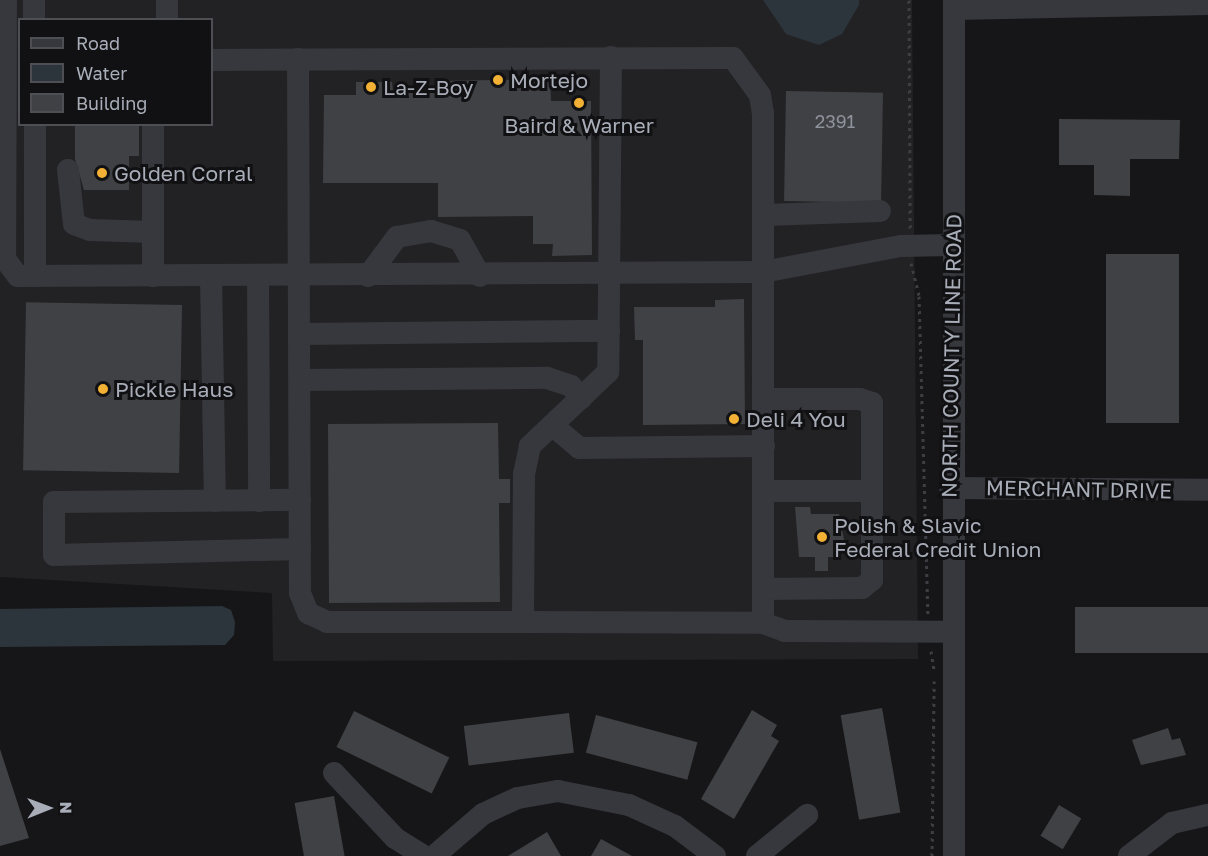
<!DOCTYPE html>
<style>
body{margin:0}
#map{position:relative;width:1208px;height:856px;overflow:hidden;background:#161618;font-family:"Golos Text",sans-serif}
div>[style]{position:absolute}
.built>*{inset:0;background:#222225}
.water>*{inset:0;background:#2c353c}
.building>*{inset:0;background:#404145;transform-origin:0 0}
.path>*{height:3px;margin-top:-1.5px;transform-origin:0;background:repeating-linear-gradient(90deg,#3d3f44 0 3px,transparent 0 7.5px)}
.minor>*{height:22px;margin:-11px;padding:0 11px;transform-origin:11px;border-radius:11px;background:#37383d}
.dots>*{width:16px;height:16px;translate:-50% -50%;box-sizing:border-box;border:3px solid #111113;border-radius:50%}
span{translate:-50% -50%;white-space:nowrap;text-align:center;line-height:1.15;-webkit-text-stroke:6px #111113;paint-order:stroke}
.number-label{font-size:18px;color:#8e929b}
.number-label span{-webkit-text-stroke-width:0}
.poi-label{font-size:21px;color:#a8adb8}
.left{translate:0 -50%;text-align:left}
.street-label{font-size:21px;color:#a8adb8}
.legend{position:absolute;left:18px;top:18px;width:195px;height:108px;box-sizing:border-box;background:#111113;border:2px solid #4d4f55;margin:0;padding:8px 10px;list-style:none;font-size:18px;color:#a8adb8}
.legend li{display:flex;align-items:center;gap:12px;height:30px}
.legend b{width:30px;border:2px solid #4d4f55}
.north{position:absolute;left:18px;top:778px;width:60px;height:60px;-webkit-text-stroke:4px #111113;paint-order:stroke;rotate:89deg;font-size:16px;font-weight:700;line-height:24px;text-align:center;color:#a8adb8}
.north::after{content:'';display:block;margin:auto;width:21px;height:27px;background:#a8adb8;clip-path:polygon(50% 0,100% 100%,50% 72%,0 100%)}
</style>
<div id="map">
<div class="built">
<i style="clip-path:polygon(evenodd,0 0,912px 0,918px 659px,273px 661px,272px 593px,0 577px,0 0,20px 20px,212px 20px,212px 124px,20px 124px,20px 20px)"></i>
</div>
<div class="water">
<i style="clip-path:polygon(763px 0,859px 0,859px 5px,842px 34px,819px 45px,786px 34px)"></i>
<i style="clip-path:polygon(222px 606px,231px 610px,235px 622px,234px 635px,225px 645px,0 647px,0 609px)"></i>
</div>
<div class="building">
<i style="clip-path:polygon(550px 79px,551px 101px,591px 101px,592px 255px,552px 256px,553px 244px,533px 244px,533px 216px,438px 217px,438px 183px,323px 183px,324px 95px,356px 95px,356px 82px,392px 82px,393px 93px,437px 93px,437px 81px)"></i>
<i style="left:786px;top:91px;width:97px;height:110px;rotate:1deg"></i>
<i style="clip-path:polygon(1059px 119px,1180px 120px,1179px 159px,1130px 159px,1130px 196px,1094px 195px,1094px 165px,1059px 165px)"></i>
<i style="clip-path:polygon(75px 124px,139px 124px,139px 156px,129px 156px,129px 190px,84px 190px,75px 159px)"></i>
<i style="left:1106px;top:254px;width:73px;height:169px"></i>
<i style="clip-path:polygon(744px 299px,745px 424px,643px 425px,643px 340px,635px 340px,634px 307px,715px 307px,715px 300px)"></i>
<i style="left:182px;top:305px;width:168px;height:156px;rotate:91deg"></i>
<i style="clip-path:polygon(498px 423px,499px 479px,510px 479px,510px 503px,499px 503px,500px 602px,329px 603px,328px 424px)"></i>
<i style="clip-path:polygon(795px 507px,810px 507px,811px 514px,839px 514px,845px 545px,837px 545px,838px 557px,828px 557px,828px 571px,815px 571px,815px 557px,799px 557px)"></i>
<i style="left:1075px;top:607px;width:133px;height:46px"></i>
<i style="left:882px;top:708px;width:106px;height:42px;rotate:80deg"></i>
<i style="clip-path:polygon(752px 710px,777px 725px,771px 736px,779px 741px,734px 819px,701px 799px)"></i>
<i style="left:354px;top:711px;width:106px;height:40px;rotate:26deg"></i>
<i style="left:569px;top:713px;width:40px;height:106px;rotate:83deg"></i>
<i style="left:596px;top:715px;width:105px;height:39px;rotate:15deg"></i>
<i style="clip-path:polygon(1168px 728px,1172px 740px,1180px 738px,1186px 755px,1141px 765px,1132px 740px)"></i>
<i style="clip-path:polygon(0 749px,29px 838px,0 846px)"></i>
<i style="left:334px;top:796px;width:61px;height:40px;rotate:80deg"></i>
<i style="left:1059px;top:805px;width:26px;height:36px;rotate:31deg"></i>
<i style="clip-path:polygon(547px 832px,561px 856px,508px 856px)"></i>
<i style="clip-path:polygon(601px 839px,632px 856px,591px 856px)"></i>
</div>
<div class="path">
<i style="left:909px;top:0;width:229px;rotate:89.7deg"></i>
<i style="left:911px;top:263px;width:34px;rotate:76deg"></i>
<i style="left:919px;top:296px;width:318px;rotate:88.4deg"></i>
<i style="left:931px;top:651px;width:20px;rotate:81deg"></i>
<i style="left:932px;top:856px;width:175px;rotate:-89.3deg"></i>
</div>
<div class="minor">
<i style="left:6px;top:0;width:259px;rotate:90.2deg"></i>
<i style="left:5px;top:259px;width:21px;rotate:53deg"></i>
<i style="left:18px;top:276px;width:745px;rotate:-0.31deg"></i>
<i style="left:763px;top:272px;width:140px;rotate:-10.7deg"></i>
<i style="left:901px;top:246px;width:51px;rotate:-1.1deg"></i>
<i style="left:167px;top:0;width:20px;rotate:90deg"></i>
<i style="left:954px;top:9px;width:254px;rotate:-1.1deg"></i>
<i style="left:34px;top:20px;width:20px;rotate:-90deg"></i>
<i style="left:611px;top:57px;width:315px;rotate:90.5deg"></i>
<i style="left:608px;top:372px;width:108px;rotate:136.5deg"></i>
<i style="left:530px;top:446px;width:29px;rotate:102deg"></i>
<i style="left:524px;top:474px;width:148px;rotate:90.4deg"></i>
<i style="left:523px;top:622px;width:240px;rotate:0.2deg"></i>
<i style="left:298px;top:59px;width:534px;rotate:89.79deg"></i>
<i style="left:300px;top:593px;width:22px;rotate:68deg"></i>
<i style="left:308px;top:613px;width:21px;rotate:25deg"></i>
<i style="left:327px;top:622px;width:196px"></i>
<i style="left:212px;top:60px;width:521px;rotate:-0.22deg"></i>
<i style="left:733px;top:58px;width:46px;rotate:53.9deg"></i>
<i style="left:760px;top:95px;width:18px;rotate:81deg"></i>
<i style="left:763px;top:113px;width:510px;rotate:90deg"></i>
<i style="left:763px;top:623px;width:23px;rotate:20deg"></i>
<i style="left:785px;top:631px;width:166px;rotate:0.3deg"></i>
<i style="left:35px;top:124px;width:152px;rotate:90deg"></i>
<i style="left:68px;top:170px;width:54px;rotate:83.7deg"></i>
<i style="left:74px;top:224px;width:17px;rotate:21deg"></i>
<i style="left:90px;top:230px;width:63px;rotate:1.8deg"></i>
<i style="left:765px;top:215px;width:115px;rotate:-2deg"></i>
<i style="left:258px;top:275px;width:226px;rotate:89.7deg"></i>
<i style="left:153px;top:276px;width:152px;rotate:-90deg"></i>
<i style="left:211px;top:276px;width:225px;rotate:89deg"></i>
<i style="left:368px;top:276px;width:49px;rotate:-53.4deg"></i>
<i style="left:397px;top:237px;width:35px;rotate:-10deg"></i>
<i style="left:431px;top:231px;width:30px;rotate:17deg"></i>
<i style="left:460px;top:240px;width:41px;rotate:60.9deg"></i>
<i style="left:300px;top:334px;width:309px;rotate:-0.6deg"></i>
<i style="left:300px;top:380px;width:247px;rotate:-0.5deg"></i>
<i style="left:547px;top:378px;width:25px;rotate:18deg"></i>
<i style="left:571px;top:386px;width:16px;rotate:50deg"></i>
<i style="left:552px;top:425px;width:35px;rotate:40deg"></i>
<i style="left:579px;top:448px;width:185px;rotate:-0.6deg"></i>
<i style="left:950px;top:488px;width:258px;rotate:0.4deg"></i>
<i style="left:764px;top:491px;width:108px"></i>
<i style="left:300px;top:549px;width:246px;rotate:178.6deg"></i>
<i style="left:54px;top:555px;width:53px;rotate:-90deg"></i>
<i style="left:54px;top:502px;width:246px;rotate:-0.5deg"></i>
<i style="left:763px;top:589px;width:99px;rotate:-0.6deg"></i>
<i style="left:862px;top:588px;width:13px;rotate:-39deg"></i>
<i style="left:872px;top:580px;width:177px;rotate:-90deg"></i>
<i style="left:872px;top:403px;width:13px;rotate:-162deg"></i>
<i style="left:860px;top:399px;width:95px;rotate:180deg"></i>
<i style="left:334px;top:773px;width:89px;rotate:46.8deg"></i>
<i style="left:395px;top:838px;width:34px;rotate:32deg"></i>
<i style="left:434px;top:856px;width:65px;rotate:-40.6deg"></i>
<i style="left:483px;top:814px;width:38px;rotate:-25deg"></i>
<i style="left:518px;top:798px;width:41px;rotate:-9.9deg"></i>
<i style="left:558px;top:791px;width:72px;rotate:11.2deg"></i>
<i style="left:629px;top:805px;width:51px;rotate:24.5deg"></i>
<i style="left:675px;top:826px;width:50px;rotate:36.9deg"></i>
<i style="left:757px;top:856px;width:65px;rotate:-39.4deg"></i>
<i style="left:954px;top:856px;width:856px;rotate:-90deg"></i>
<i style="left:1129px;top:856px;width:54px;rotate:-37.5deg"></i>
<i style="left:1172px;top:823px;width:37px;rotate:-13deg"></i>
</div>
<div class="dots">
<i style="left:498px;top:80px;background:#f2b134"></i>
<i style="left:371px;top:87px;background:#f2b134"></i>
<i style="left:579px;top:103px;background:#f2b134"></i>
<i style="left:102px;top:173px;background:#f2b134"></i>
<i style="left:103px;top:389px;background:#f2b134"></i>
<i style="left:734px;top:419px;background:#f2b134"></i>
<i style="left:822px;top:537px;background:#f2b134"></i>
</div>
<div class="number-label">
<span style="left:835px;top:121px">2391</span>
</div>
<div class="poi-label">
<span class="left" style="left:510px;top:80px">Mortejo</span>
<span class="left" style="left:383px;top:87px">La-Z-Boy</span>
<span style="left:579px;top:125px">Baird &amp; Warner</span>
<span class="left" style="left:114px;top:173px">Golden Corral</span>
<span class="left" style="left:115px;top:389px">Pickle Haus</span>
<span class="left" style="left:746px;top:419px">Deli 4 You</span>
<span class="left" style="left:834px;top:537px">Polish &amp; Slavic<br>Federal Credit Union</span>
</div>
<div class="street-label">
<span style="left:951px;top:356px;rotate:-89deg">NORTH COUNTY LINE ROAD</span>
<span style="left:1079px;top:489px;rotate:1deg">MERCHANT DRIVE</span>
</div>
<ul class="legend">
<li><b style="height:8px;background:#37383d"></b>Road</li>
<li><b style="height:16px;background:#2c353c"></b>Water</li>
<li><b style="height:16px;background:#404145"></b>Building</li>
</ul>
<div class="north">N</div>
</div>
